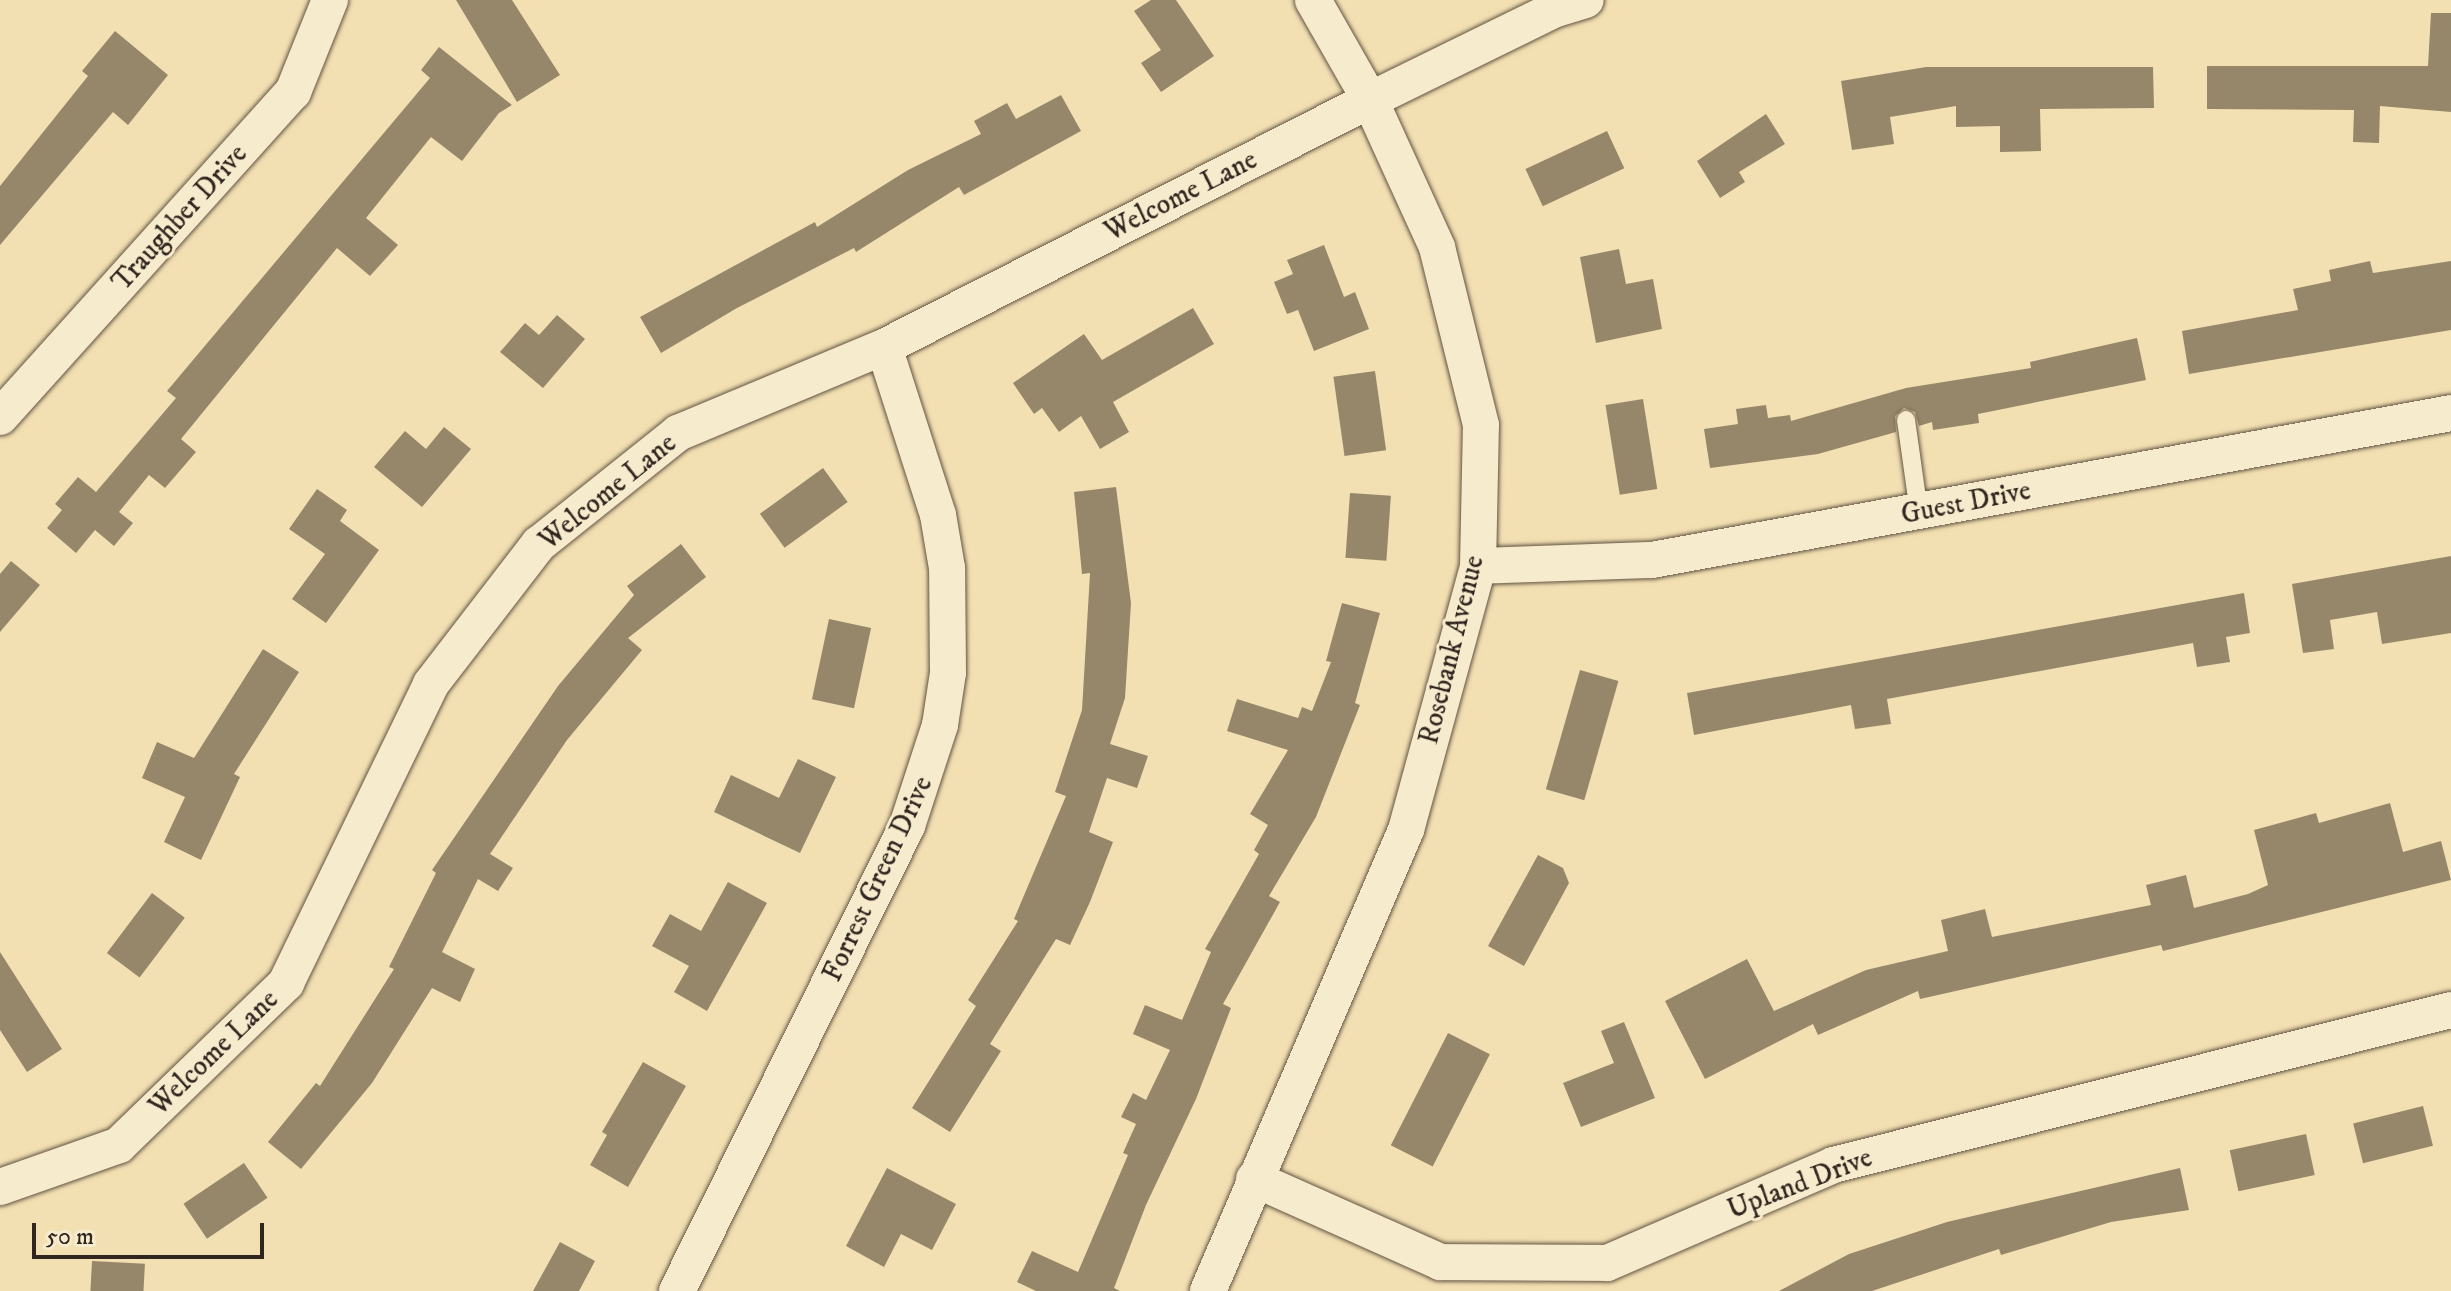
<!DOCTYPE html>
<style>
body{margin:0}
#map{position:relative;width:2451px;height:1291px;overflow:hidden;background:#f3e0b2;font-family:"IM FELL DW Pica",serif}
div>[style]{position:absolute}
.building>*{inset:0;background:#96876b;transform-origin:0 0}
.roads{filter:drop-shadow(0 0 2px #625444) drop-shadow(0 0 2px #625444)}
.service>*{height:18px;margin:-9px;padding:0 9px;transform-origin:9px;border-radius:9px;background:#f7ebcd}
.minor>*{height:36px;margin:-18px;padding:0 18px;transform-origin:18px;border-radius:18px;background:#f7ebcd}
span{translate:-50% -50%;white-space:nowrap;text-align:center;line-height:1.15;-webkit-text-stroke:6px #f7ebcd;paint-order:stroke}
.street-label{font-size:28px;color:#31261f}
.scale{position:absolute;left:32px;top:1223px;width:232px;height:36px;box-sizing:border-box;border:4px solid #31261f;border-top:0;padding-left:10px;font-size:24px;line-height:28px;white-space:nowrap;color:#31261f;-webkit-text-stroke:6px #f7ebcd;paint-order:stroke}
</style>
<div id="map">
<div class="building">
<i style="clip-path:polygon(456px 0,512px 0,560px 75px,517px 102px)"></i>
<i style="clip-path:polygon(1151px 0,1176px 0,1214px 56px,1161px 92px,1141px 63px,1161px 50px,1134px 11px)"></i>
<i style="clip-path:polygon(2431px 13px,2451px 13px,2451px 112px,2380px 106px,2379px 143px,2353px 142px,2354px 110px,2207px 109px,2207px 66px,2428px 66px)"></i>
<i style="clip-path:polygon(115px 31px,168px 75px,128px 125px,113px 112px,0 245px,0 186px,88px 76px,82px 71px)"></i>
<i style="clip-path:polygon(439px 47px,512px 105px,499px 113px,462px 161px,431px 137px,366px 218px,398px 245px,370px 276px,337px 248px,181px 439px,196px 452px,165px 488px,149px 475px,119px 512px,133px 523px,114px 546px,95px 530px,76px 553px,47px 528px,62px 510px,55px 504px,78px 477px,96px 492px,176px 398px,167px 391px,430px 78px,421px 70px)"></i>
<i style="clip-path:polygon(1926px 67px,2153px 67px,2154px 108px,2040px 109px,2041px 151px,2000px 152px,2000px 126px,1956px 127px,1956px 106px,1890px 117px,1894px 144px,1852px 150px,1841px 81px)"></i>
<i style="clip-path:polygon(1061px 95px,1081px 131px,964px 195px,959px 187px,856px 252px,854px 248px,737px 308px,661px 353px,640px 317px,815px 222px,817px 227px,908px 170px,981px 134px,974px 121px,1007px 103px,1016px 119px)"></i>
<i style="clip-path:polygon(1766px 114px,1785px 144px,1739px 172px,1745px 182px,1720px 198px,1697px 161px)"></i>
<i style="left:1607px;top:131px;width:41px;height:90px;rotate:65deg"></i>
<i style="clip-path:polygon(1324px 245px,1344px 297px,1355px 292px,1369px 329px,1314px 351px,1298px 310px,1287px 314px,1274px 282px,1293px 274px,1287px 260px)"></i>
<i style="clip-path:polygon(1619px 249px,1626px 284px,1653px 279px,1662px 329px,1596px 343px,1580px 257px)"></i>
<i style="clip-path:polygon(2370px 261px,2373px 273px,2451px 261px,2451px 330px,2189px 374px,2182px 331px,2298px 310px,2293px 289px,2331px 281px,2329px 270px)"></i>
<i style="clip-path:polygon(1193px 308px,1214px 344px,1113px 402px,1129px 432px,1100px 449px,1081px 416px,1059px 432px,1042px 408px,1034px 414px,1013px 383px,1084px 334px,1102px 360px)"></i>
<i style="clip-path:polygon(557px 315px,585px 339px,543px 388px,500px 352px,525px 323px,539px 335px)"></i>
<i style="clip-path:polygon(2137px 338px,2146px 380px,1978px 414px,1979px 423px,1933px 430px,1932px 422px,1919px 426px,1915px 412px,1904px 408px,1895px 416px,1896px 432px,1818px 454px,1710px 468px,1704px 429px,1738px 424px,1736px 409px,1766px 405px,1768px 418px,1790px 415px,1791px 421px,1906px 388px,2031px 368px,2030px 362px)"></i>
<i style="left:1375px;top:371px;width:80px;height:42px;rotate:82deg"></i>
<i style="left:1643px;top:399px;width:91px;height:38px;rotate:81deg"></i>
<i style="clip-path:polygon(444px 427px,471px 449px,422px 507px,374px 467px,405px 431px,426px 449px)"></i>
<i style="left:823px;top:468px;width:42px;height:78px;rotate:54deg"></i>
<i style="clip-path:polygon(1116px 487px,1131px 603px,1125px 698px,1110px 744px,1148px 756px,1137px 788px,1107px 778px,1089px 832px,1113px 842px,1090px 902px,1070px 945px,1056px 939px,990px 1044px,1001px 1051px,950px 1132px,912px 1108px,976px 1006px,968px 1000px,1018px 921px,1014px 919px,1066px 796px,1055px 792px,1082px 710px,1090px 573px,1082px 574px,1074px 492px)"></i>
<i style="clip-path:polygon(317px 489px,347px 510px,340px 521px,379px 550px,326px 623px,292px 599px,325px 554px,289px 529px)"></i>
<i style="left:1350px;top:493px;width:41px;height:65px;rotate:4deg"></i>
<i style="clip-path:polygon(681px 544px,706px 577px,628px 638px,642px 650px,567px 740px,490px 854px,513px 868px,498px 891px,478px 879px,442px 952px,475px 969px,460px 1002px,432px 988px,372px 1083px,301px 1169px,268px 1142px,316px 1083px,320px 1086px,394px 969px,389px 967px,436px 873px,432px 870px,558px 686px,634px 595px,627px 586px)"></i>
<i style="clip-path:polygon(2451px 556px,2451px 633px,2382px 644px,2377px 612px,2330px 620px,2334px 649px,2303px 653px,2292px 584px)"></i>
<i style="clip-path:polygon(11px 561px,40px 585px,0 632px,0 574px)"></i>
<i style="clip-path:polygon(2244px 593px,2250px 633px,2226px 637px,2230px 662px,2197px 667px,2193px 643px,1887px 699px,1891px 724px,1855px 729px,1851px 705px,1694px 735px,1687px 693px)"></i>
<i style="clip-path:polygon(1342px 603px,1380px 613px,1355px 703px,1360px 705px,1316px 817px,1269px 896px,1280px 902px,1223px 1004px,1231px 1008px,1196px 1099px,1146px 1205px,1114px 1288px,1120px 1291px,1036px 1291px,1017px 1282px,1032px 1251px,1078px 1272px,1128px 1155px,1123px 1153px,1136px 1124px,1121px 1117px,1133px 1093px,1146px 1100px,1170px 1050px,1133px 1034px,1145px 1005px,1182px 1020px,1211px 952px,1205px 949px,1259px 854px,1254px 850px,1268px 825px,1250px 814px,1288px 750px,1227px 731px,1237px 699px,1298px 718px,1302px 707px,1312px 711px,1331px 662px,1326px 661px)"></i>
<i style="left:829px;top:619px;width:43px;height:82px;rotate:12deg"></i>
<i style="clip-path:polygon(263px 649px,299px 672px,234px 774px,240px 777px,201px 860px,164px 842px,185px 797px,142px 778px,157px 742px,194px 758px)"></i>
<i style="left:1580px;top:670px;width:40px;height:124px;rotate:16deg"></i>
<i style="clip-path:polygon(798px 759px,836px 777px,800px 853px,714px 812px,731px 775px,779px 798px)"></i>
<i style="clip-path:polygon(2390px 803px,2403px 852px,2441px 841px,2451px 880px,2163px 951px,2161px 945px,1920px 999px,1918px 991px,1818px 1035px,1813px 1024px,1705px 1079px,1665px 1001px,1747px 959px,1774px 1011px,1866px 970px,1948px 951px,1941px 920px,1985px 909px,1992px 937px,2151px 905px,2146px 885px,2186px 875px,2194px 908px,2248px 894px,2268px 885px,2254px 830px,2316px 813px,2319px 823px)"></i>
<i style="clip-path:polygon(1538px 855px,1563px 868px,1569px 883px,1524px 966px,1488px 946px)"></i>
<i style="clip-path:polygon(728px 882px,767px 903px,707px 1011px,674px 992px,689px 966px,652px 946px,670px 914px,701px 931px)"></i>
<i style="left:152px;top:893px;width:41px;height:75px;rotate:37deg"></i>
<i style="clip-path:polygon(0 952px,62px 1049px,27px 1072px,0 1030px)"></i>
<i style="clip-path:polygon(1624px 1022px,1655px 1098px,1581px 1127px,1563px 1083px,1614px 1063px,1601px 1031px)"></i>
<i style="left:1448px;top:1033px;width:47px;height:126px;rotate:27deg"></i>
<i style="clip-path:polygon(643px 1062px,686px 1086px,628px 1187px,590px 1165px,607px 1135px,602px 1132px)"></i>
<i style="left:2423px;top:1106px;width:41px;height:72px;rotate:76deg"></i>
<i style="left:2306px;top:1134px;width:42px;height:78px;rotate:78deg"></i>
<i style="left:244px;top:1163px;width:42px;height:73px;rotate:56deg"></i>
<i style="clip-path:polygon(887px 1168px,956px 1204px,932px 1250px,901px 1234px,884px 1267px,846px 1246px)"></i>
<i style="clip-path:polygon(2180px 1168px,2189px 1210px,2111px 1222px,2001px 1255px,1999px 1249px,1872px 1291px,1779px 1291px,1849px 1254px,1947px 1222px)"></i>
<i style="clip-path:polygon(560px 1242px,595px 1261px,579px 1291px,533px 1291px)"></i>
<i style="left:92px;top:1261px;width:53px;height:30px;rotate:3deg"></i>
</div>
<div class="roads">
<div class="service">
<i style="left:1906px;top:420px;width:94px;rotate:82deg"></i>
</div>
<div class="minor">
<i style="left:0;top:417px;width:438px;rotate:-48deg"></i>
<i style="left:293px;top:92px;width:99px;rotate:-68.1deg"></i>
<i style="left:1478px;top:566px;width:174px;rotate:-2deg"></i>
<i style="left:1652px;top:560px;width:812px;rotate:-10.42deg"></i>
<i style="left:1254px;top:1179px;width:204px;rotate:24deg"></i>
<i style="left:1440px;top:1262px;width:167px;rotate:0.3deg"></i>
<i style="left:1607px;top:1263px;width:246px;rotate:-23.4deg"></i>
<i style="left:1833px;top:1165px;width:637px;rotate:-14.08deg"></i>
<i style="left:0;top:1187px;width:126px;rotate:-19.4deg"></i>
<i style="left:119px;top:1145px;width:233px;rotate:-44.1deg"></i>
<i style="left:286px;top:983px;width:332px;rotate:-64.1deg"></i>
<i style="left:431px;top:684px;width:177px;rotate:-52.4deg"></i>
<i style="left:539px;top:544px;width:178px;rotate:-38.6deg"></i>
<i style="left:678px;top:433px;width:223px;rotate:-22.7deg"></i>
<i style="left:884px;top:347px;width:545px;rotate:-26.94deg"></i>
<i style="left:1370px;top:100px;width:207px;rotate:-26.1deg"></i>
<i style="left:1556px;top:9px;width:31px;rotate:-17deg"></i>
<i style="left:677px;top:1291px;width:519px;rotate:-63.68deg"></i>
<i style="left:907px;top:826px;width:106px;rotate:-71.9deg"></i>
<i style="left:940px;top:725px;width:53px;rotate:-81.3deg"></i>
<i style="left:948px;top:673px;width:105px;rotate:-90.5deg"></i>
<i style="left:947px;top:568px;width:54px;rotate:-99.6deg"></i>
<i style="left:938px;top:515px;width:176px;rotate:-107.8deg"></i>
<i style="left:1208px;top:1291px;width:502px;rotate:-66.76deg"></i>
<i style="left:1406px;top:830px;width:274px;rotate:-74.7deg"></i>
<i style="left:1478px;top:566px;width:141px;rotate:-88.8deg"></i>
<i style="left:1481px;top:425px;width:183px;rotate:-103.9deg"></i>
<i style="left:1437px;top:247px;width:162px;rotate:-114.5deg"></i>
<i style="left:1370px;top:100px;width:115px;rotate:-119.7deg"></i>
</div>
</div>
<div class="street-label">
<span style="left:1181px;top:196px;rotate:-27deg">Welcome Lane</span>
<span style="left:180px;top:218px;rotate:-48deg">Traughber Drive</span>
<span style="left:608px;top:492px;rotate:-39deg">Welcome Lane</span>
<span style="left:1966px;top:503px;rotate:-11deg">Guest Drive</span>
<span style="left:1452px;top:650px;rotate:-76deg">Rosebank Avenue</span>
<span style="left:878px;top:879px;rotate:-65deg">Forrest Green Drive</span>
<span style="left:214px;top:1053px;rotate:-44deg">Welcome Lane</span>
<span style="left:1800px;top:1184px;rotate:-21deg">Upland Drive</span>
</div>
<div class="scale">50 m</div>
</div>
